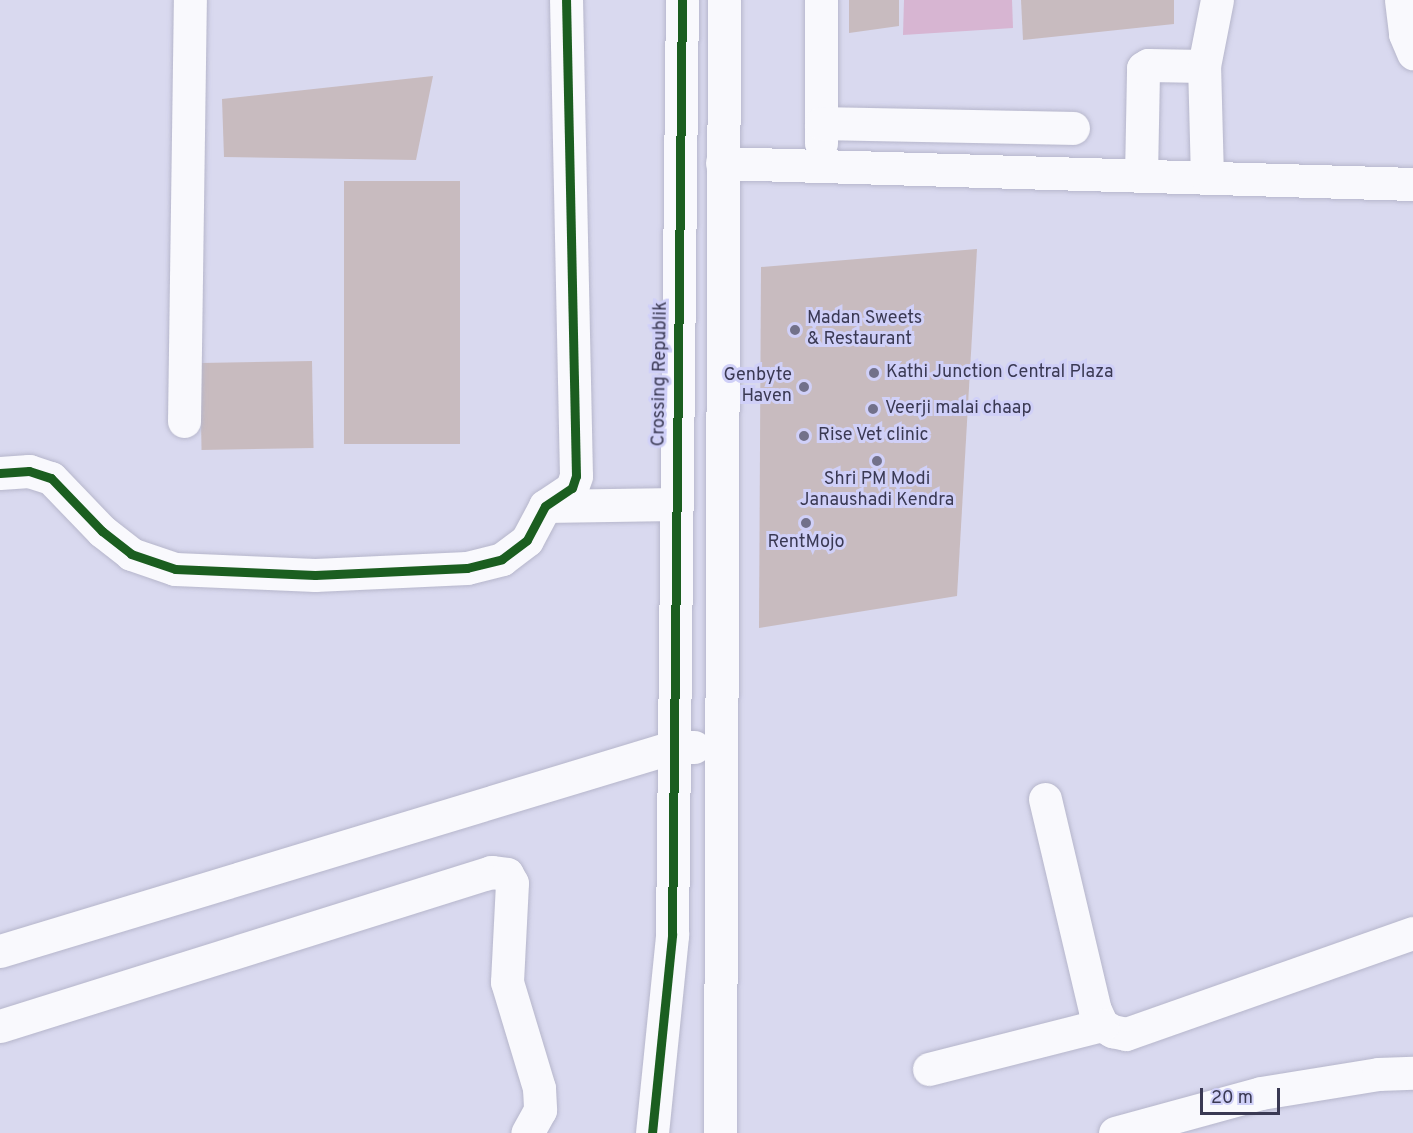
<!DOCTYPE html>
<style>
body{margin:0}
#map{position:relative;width:1413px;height:1133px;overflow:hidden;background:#d9d9ef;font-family:Overpass,sans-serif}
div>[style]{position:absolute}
.green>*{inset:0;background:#d7b5d2}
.building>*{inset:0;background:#c8bbbf;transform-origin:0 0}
.roads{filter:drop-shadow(0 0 2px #b6b6cb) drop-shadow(0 0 2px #b6b6cb)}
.minor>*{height:33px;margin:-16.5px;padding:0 16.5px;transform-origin:16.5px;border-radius:16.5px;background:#f9f9fd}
.cycleway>*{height:9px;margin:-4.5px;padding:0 4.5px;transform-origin:4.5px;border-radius:4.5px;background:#1b5e20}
.dots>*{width:16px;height:16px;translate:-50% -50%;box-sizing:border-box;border:3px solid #d0d0f8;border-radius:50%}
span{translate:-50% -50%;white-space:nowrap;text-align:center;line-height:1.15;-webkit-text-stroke:6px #d0d0f8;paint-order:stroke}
.poi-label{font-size:18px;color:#3a3953}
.left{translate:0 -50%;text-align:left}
.right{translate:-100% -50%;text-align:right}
.street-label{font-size:18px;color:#3a3953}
.scale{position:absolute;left:1200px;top:1088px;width:80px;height:27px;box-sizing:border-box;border:3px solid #3a3953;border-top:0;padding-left:8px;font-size:18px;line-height:21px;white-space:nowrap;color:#3a3953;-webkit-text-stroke:4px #d0d0f8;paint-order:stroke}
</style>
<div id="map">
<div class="green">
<i style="clip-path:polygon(904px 0,1012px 0,1013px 28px,903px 35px)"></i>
</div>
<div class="building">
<i style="clip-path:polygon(849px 0,899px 0,899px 26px,849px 33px)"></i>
<i style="clip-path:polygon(1021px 0,1174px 0,1174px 24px,1023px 40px)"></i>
<i style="clip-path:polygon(433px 76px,416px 160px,224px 157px,222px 99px)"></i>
<i style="left:460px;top:181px;width:263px;height:116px;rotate:90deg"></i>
<i style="clip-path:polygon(977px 249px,957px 596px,759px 628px,761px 267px)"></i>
<i style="left:312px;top:361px;width:87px;height:112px;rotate:89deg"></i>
</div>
<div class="roads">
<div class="minor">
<i style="left:821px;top:0;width:143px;rotate:90deg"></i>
<i style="left:1401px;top:0;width:34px;rotate:83deg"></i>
<i style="left:1405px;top:34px;width:21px;rotate:67deg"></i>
<i style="left:821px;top:123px;width:252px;rotate:1.1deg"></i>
<i style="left:722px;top:163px;width:691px;rotate:1.74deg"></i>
<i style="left:1141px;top:176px;width:108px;rotate:-88.9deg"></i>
<i style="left:1143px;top:68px;width:6px;rotate:-31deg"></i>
<i style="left:1148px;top:65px;width:56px;rotate:1deg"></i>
<i style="left:1207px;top:178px;width:112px;rotate:-91.5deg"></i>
<i style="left:1204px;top:66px;width:67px;rotate:-78.9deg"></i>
<i style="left:184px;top:421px;width:421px;rotate:-89.2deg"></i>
<i style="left:0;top:473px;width:29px;rotate:-4deg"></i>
<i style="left:29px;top:471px;width:23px;rotate:18deg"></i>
<i style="left:51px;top:478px;width:74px;rotate:46.1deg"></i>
<i style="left:102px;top:531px;width:37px;rotate:38deg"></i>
<i style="left:131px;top:554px;width:46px;rotate:18.8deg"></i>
<i style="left:175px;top:569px;width:140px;rotate:2.5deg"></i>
<i style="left:315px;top:575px;width:152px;rotate:-2.6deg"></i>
<i style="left:467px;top:568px;width:36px;rotate:-14deg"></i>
<i style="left:502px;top:559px;width:31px;rotate:-37deg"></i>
<i style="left:527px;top:540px;width:38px;rotate:-62deg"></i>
<i style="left:545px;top:506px;width:32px;rotate:-34deg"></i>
<i style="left:572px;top:488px;width:13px;rotate:-72deg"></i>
<i style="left:576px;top:476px;width:476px;rotate:-91.2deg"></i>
<i style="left:545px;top:506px;width:131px;rotate:-0.9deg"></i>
<i style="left:1045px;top:799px;width:217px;rotate:76.7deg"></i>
<i style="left:1095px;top:1010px;width:17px;rotate:65deg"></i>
<i style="left:1102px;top:1025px;width:12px;rotate:31deg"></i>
<i style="left:1112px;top:1031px;width:14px;rotate:12deg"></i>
<i style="left:1126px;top:1034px;width:304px;rotate:-19.4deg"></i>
<i style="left:0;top:951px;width:703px;rotate:-16.86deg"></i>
<i style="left:673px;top:747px;width:21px"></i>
<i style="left:0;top:1026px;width:515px;rotate:-17.41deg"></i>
<i style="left:491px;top:872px;width:16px;rotate:7deg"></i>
<i style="left:507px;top:874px;width:10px;rotate:61deg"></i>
<i style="left:512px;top:883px;width:99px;rotate:92.9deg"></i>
<i style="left:507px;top:982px;width:111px;rotate:73.2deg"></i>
<i style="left:539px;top:1088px;width:22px;rotate:87deg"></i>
<i style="left:540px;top:1110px;width:26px;rotate:119deg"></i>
<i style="left:929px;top:1069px;width:179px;rotate:-14.3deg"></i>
<i style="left:652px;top:1133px;width:199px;rotate:-84.2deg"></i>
<i style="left:672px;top:935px;width:935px;rotate:-89.39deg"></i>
<i style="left:720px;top:1133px;width:1133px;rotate:-89.8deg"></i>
<i style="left:1115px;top:1133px;width:151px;rotate:-15.3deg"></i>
<i style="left:1261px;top:1093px;width:119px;rotate:-9.2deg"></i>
<i style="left:1378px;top:1074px;width:35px;rotate:-2deg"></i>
</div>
</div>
<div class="cycleway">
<i style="left:0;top:473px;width:29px;rotate:-4deg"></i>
<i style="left:29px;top:471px;width:23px;rotate:18deg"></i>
<i style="left:51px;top:478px;width:74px;rotate:46.1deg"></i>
<i style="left:102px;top:531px;width:37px;rotate:38deg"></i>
<i style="left:131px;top:554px;width:46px;rotate:18.8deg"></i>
<i style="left:175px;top:569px;width:140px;rotate:2.5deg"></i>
<i style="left:315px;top:575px;width:152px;rotate:-2.6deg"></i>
<i style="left:467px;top:568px;width:36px;rotate:-14deg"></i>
<i style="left:502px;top:559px;width:31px;rotate:-37deg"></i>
<i style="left:527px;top:540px;width:38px;rotate:-62deg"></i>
<i style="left:545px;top:506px;width:32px;rotate:-34deg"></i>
<i style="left:572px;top:488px;width:13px;rotate:-72deg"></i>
<i style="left:576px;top:476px;width:476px;rotate:-91.2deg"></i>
<i style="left:652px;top:1133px;width:199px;rotate:-84.2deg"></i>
<i style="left:672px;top:935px;width:935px;rotate:-89.39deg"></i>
</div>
<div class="dots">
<i style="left:795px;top:330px;background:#72718a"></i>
<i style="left:874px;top:373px;background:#72718a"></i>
<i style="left:804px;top:387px;background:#72718a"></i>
<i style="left:873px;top:409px;background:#72718a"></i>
<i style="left:804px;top:436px;background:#72718a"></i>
<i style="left:877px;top:461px;background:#72718a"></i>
<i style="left:806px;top:523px;background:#72718a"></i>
</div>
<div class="poi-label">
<span class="left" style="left:807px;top:330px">Madan Sweets<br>&amp; Restaurant</span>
<span class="left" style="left:886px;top:373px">Kathi Junction Central Plaza</span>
<span class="right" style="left:792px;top:387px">Genbyte<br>Haven</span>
<span class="left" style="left:885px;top:409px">Veerji malai chaap</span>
<span class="left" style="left:818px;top:436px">Rise Vet clinic</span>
<span style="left:877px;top:491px">Shri PM Modi<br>Janaushadi Kendra</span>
<span style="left:806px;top:543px">RentMojo</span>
</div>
<div class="street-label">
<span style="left:661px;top:374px;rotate:-89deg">Crossing Republik</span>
</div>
<div class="scale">20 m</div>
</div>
